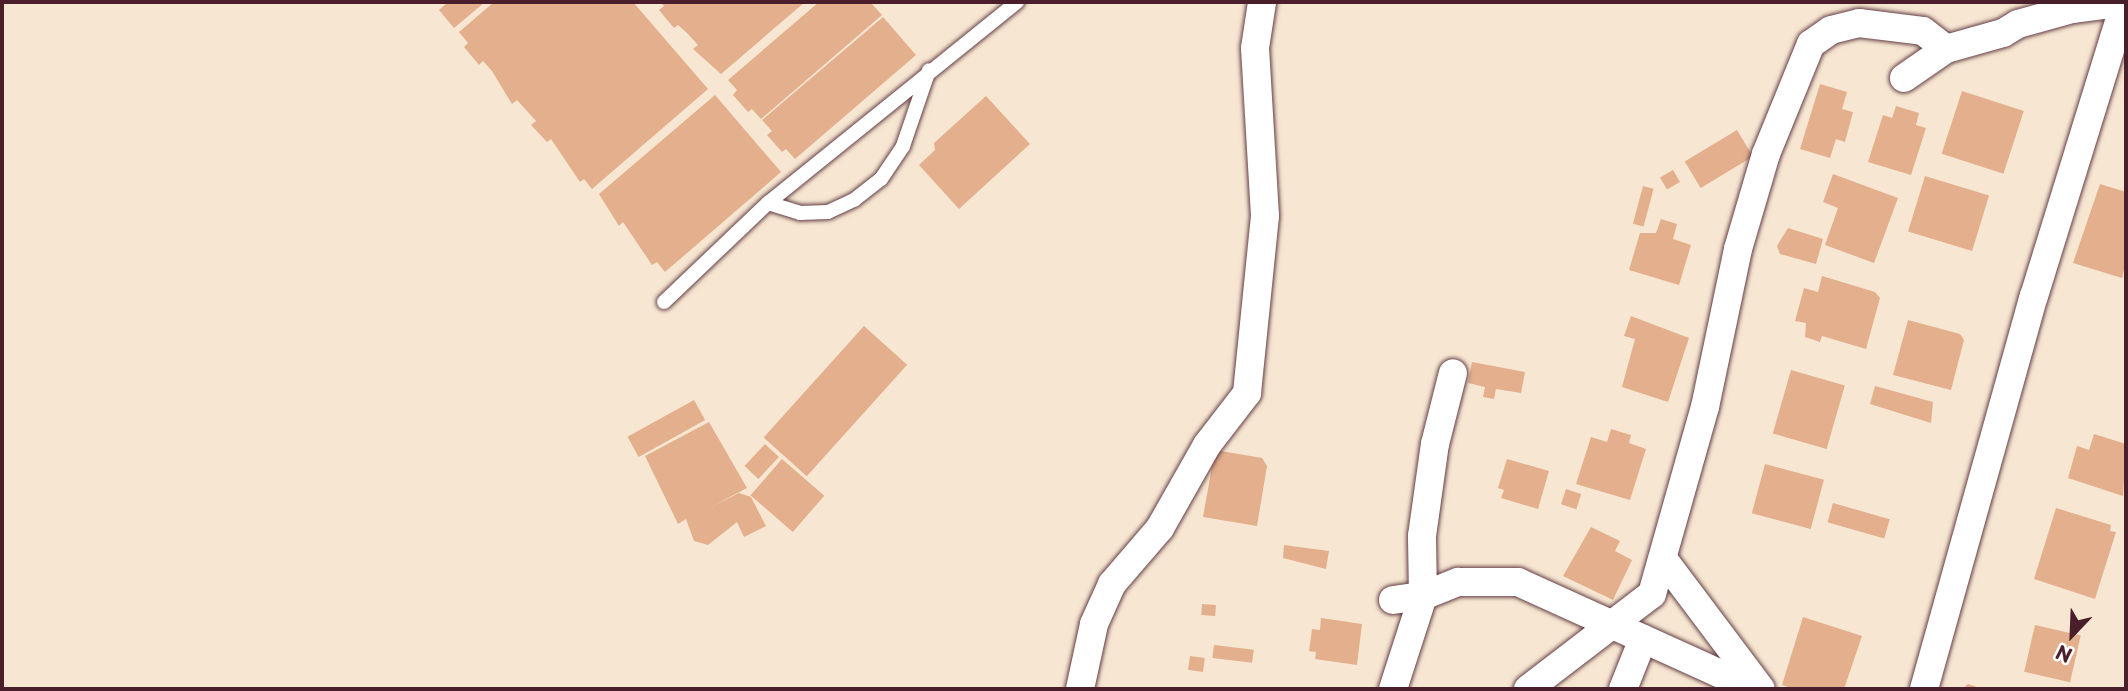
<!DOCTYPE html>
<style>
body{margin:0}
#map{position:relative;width:2128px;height:691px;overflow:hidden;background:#f7e7d2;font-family:"Playpen Sans",sans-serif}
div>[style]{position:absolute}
.building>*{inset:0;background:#e3af8c;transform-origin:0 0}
.roads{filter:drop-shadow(0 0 2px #643d44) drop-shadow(0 0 2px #643d44)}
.lane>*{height:14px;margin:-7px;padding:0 7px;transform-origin:7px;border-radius:7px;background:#fff}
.street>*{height:28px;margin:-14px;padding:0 14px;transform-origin:14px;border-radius:14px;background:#fff}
span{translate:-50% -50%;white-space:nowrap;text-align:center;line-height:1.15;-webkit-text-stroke:6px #fff;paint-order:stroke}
.frame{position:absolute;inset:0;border:4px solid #4a1f2b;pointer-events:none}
.north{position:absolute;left:2037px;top:600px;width:70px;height:70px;-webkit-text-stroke:5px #fff;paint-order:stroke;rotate:203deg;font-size:19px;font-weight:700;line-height:28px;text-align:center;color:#4a1f2b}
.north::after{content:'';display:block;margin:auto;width:24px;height:32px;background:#4a1f2b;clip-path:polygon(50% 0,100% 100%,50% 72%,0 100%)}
</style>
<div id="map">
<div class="building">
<i style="clip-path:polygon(448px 2px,485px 2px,454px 28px,439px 10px)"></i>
<i style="clip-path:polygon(494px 2px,633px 2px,708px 89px,592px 189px,584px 179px,580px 182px,551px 139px,547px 142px,531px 125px,536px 121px,517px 100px,512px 104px,492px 71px,483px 61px,479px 65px,464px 47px,468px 43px,459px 32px)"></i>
<i style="clip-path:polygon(660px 2px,805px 2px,721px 74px,693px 49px,698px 45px,688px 34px,678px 25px,674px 28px,659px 10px,664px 6px)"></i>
<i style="clip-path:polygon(819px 2px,870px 2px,882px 15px,761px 119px,752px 109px,748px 112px,733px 95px,737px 90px,728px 80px)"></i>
<i style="clip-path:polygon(883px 17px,916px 55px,795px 159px,786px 149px,782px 152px,767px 135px,772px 131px,762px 120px)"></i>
<i style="clip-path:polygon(1820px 84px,1847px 92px,1842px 109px,1853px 112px,1845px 142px,1836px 139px,1830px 158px,1800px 149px)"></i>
<i style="left:1962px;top:91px;width:65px;height:66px;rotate:18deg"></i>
<i style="clip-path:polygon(715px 95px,781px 172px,665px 272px,657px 262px,652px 265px,623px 222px,619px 226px,599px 194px)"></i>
<i style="clip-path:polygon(986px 96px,1030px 144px,959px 209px,919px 165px,935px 150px,934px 143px)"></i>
<i style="clip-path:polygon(1896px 106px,1919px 113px,1916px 125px,1926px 128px,1911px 175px,1868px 162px,1883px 115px,1892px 118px)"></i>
<i style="left:1737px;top:130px;width:31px;height:61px;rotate:59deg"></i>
<i style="left:1673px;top:170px;width:14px;height:15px;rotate:60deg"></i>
<i style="clip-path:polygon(1833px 174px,1898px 198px,1874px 263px,1825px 245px,1838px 208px,1823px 202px)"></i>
<i style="left:1925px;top:176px;width:67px;height:58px;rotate:17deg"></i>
<i style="clip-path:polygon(2100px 184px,2126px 192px,2126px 262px,2122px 278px,2073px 263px)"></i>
<i style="left:1643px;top:186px;width:11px;height:39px;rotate:15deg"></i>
<i style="clip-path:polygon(1661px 219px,1677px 224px,1673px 239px,1691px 245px,1679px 285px,1629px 270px,1640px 233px,1656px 233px)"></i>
<i style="clip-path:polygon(1788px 228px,1823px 239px,1816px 264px,1780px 254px,1777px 246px)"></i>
<i style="clip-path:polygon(1822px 276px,1875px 292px,1880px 298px,1866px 349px,1822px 336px,1820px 342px,1805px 337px,1806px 323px,1795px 321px,1804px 288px,1818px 292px)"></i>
<i style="clip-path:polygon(1631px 316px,1689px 338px,1668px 402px,1622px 387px,1635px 339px,1624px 336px)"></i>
<i style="clip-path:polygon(1908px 320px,1960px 334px,1964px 340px,1951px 390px,1893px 375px)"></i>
<i style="left:864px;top:326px;width:58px;height:150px;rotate:42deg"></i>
<i style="clip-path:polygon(1472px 362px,1525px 372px,1521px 393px,1496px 389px,1494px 399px,1483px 397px,1485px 387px,1468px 383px)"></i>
<i style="left:1791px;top:370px;width:56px;height:66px;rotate:16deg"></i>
<i style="clip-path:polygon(1875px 386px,1933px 402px,1931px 423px,1870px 404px)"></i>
<i style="left:694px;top:400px;width:23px;height:76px;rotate:61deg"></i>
<i style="clip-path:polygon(709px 422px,747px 488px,709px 508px,739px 493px,751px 497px,766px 526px,744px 537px,737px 522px,708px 545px,694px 541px,686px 519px,678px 524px,645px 456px)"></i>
<i style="clip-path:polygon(1611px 429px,1631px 435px,1629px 443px,1646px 449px,1630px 500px,1576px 484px,1591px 437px,1607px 442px)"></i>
<i style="clip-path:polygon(2094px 434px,2126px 444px,2123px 496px,2068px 478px,2077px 446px,2089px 450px)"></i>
<i style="left:765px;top:444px;width:19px;height:30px;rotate:43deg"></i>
<i style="clip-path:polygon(1215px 450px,1262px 458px,1267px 466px,1257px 526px,1203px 517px)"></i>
<i style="left:782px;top:459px;width:56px;height:48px;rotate:41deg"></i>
<i style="clip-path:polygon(1507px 459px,1549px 471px,1538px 509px,1501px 498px,1504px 490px,1498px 488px)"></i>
<i style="left:1765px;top:464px;width:61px;height:51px;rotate:15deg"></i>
<i style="left:1566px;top:489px;width:16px;height:16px;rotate:18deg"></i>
<i style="left:1833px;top:503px;width:59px;height:20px;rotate:16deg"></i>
<i style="clip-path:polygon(2056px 508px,2111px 525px,2110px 531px,2116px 532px,2095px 599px,2034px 579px)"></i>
<i style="clip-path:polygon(1591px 527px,1620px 541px,1615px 551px,1632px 560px,1613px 600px,1563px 576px)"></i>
<i style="clip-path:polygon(1284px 545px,1329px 551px,1326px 569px,1283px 558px)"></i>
<i style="left:1202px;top:604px;width:14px;height:11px;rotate:4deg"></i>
<i style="clip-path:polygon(1803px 617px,1862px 636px,1844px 689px,1794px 689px,1782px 685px)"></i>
<i style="clip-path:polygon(1321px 618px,1362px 624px,1357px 665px,1315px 659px,1316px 652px,1309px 651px,1312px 629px,1320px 630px)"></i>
<i style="left:2035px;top:625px;width:47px;height:48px;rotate:13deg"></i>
<i style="left:1214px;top:645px;width:40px;height:13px;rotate:7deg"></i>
<i style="left:1190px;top:656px;width:15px;height:14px;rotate:8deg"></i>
<i style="clip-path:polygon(1968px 684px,1983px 689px,1962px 689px)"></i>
</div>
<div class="roads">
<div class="lane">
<i style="left:768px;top:203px;width:34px;rotate:17deg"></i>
<i style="left:800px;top:213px;width:28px;rotate:-2deg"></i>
<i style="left:828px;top:212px;width:29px;rotate:-25deg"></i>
<i style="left:854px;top:200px;width:34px;rotate:-38deg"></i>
<i style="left:881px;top:179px;width:40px;rotate:-56deg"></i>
<i style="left:903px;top:146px;width:80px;rotate:-71.1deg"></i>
<i style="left:664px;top:302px;width:144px;rotate:-43.6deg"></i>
<i style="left:768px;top:203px;width:320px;rotate:-38.9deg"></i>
</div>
<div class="street">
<i style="left:1904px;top:78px;width:51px;rotate:-34.6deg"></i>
<i style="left:1946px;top:49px;width:59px;rotate:-15.7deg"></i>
<i style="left:2003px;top:33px;width:17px;rotate:-31deg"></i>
<i style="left:2018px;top:24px;width:56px;rotate:-15.5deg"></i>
<i style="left:2072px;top:9px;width:54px;rotate:-7.4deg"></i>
<i style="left:1664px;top:560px;width:161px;rotate:53.1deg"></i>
<i style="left:1393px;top:600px;width:30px;rotate:-8deg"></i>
<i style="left:1423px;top:596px;width:38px;rotate:-22deg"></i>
<i style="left:1458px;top:582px;width:60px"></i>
<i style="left:1518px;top:582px;width:259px;rotate:24.4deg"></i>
<i style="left:1080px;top:689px;width:66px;rotate:-77.8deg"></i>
<i style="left:1094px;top:624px;width:44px;rotate:-65.8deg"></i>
<i style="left:1112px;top:584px;width:74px;rotate:-49.4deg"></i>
<i style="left:1160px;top:528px;width:95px;rotate:-60.5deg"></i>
<i style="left:1207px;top:445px;width:66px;rotate:-52.4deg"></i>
<i style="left:1247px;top:393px;width:178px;rotate:-84.2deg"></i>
<i style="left:1265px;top:216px;width:168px;rotate:-93.4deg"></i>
<i style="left:1255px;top:48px;width:47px;rotate:-81.3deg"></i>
<i style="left:1393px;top:689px;width:98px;rotate:-72.1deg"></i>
<i style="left:1423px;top:596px;width:60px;rotate:-91deg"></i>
<i style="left:1422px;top:536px;width:93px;rotate:-82deg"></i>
<i style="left:1435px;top:444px;width:73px;rotate:-75.8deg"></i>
<i style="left:1528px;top:689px;width:156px;rotate:-37.5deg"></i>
<i style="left:1652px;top:594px;width:194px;rotate:-74.2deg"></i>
<i style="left:1705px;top:407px;width:161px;rotate:-78.2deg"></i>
<i style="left:1738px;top:249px;width:99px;rotate:-73.6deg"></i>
<i style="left:1766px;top:154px;width:119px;rotate:-67.8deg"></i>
<i style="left:1811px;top:44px;width:24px;rotate:-35deg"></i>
<i style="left:1831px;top:30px;width:29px;rotate:-14deg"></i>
<i style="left:1859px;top:23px;width:64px;rotate:7.1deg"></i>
<i style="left:1923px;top:31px;width:29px;rotate:38deg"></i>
<i style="left:1623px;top:689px;width:54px;rotate:-68.2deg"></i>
<i style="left:1924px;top:689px;width:408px;rotate:-74.4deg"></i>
<i style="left:2034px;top:296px;width:308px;rotate:-72.8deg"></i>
</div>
</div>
<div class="frame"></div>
<div class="north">N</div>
</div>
